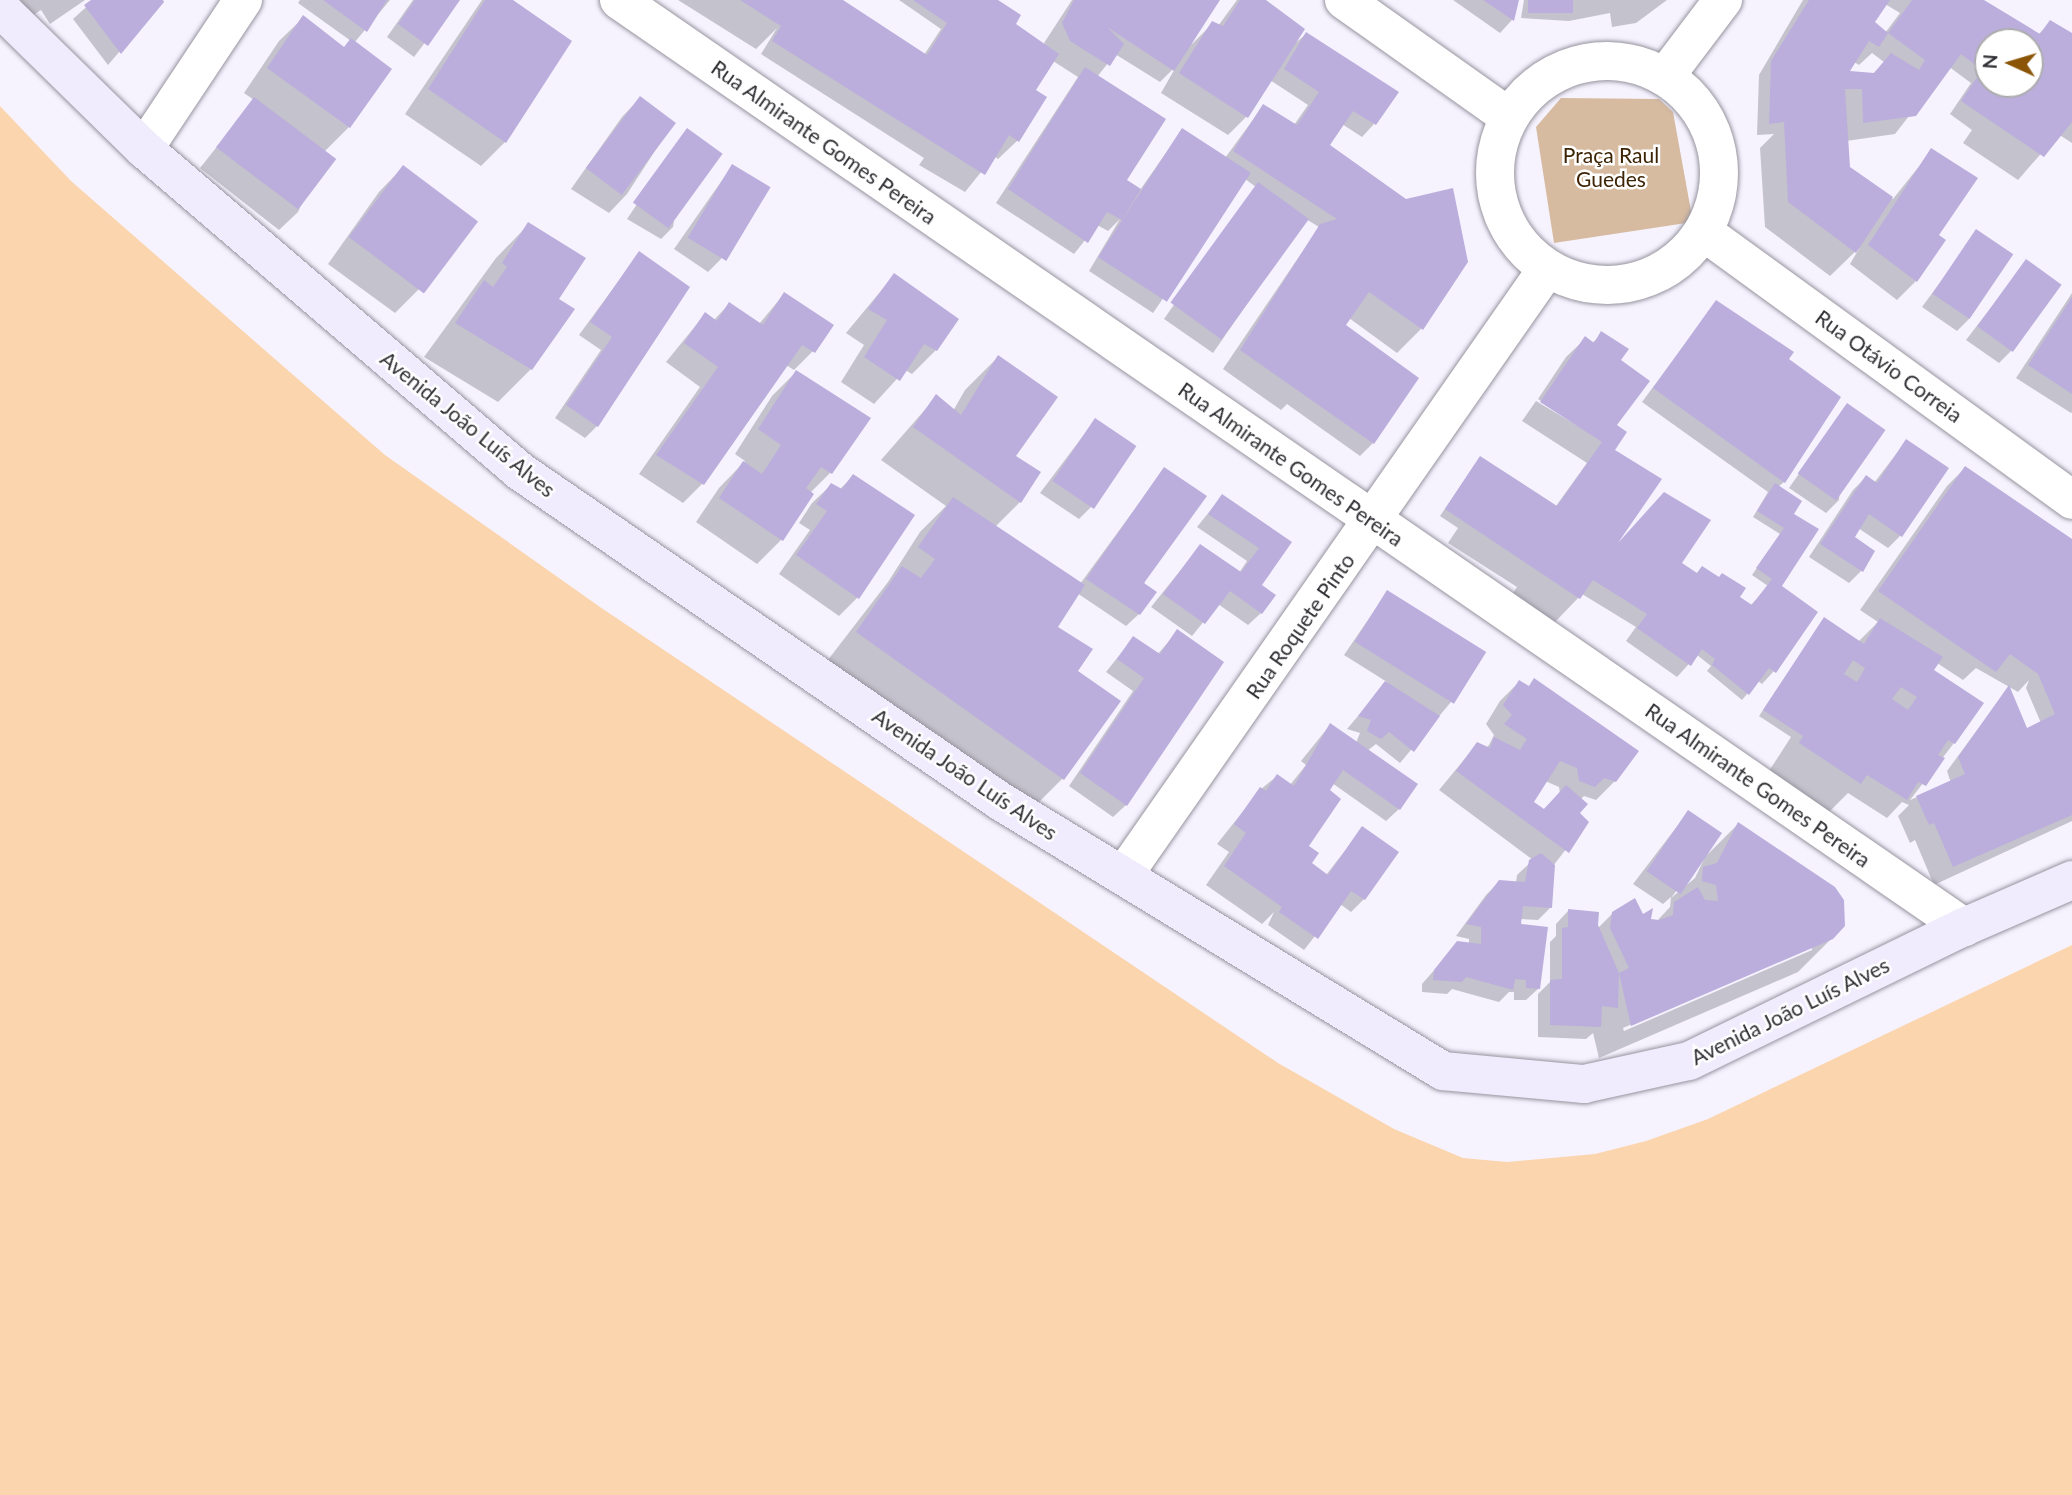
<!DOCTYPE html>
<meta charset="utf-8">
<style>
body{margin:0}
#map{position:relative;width:2072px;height:1495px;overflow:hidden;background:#f6f3ff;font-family:Lato,sans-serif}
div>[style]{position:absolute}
.green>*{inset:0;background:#d6bba1}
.water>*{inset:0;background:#fbd5ae}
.shadow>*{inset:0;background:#0003}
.building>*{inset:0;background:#bbaedc;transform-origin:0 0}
.roads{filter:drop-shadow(0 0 2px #97949f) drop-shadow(0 0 2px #97949f)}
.street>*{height:38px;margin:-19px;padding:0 19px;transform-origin:19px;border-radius:19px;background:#fff}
.street>.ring{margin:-19px;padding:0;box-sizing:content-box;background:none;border:38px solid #fff;border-radius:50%}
.secondary>*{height:38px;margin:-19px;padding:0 19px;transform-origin:19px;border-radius:19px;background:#f0ebfd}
span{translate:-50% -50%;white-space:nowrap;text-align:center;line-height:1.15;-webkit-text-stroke:5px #fff;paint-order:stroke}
.street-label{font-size:21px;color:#302f34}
.park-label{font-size:21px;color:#3d2405}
.north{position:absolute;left:1974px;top:28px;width:70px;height:70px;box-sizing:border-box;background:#fff;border:2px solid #acacae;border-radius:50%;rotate:274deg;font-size:19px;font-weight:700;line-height:28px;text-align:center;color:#302f34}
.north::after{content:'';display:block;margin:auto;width:24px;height:32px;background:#8b5507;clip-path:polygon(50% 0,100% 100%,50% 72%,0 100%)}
</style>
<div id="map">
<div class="green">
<i style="clip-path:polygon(1561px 98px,1659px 99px,1673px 112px,1693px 222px,1554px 243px,1536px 127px)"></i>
</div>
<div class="water">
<i style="clip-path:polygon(0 106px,71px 181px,385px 455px,600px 607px,1278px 1063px,1394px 1129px,1463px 1158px,1507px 1162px,1595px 1154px,1646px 1141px,1708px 1119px,2072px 945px,2072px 1495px,0 1495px)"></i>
</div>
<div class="shadow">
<i style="clip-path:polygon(20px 0,85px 0,50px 24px,41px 10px,32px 16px)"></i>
<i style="clip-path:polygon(94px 0,161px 0,162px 2px,108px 65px,73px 19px)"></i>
<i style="clip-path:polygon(300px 0,390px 0,354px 43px,349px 127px,324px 152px,298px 212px,279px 230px,200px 168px,254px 100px,244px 93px,279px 41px,304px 17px,343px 49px,351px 41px,298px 3px)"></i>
<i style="clip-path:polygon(413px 0,457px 0,414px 57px,387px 37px)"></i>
<i style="clip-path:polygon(482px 0,510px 0,570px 41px,505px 142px,481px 166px,405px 114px)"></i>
<i style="clip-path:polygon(evenodd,678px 0,839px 0,924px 55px,941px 29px,899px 0,995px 0,1007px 33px,1046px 48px,1044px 43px,1072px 0,1218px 0,1191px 45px,1213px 23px,1218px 26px,1237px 0,1263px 0,1292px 46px,1306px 34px,1374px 124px,1362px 137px,1342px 124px,1328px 146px,1421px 329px,1397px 353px,1349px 318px,1344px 326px,1373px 443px,1360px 456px,1287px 404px,1281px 410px,1223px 369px,1319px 227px,1306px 219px,1213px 353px,1164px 319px,1256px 187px,1245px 179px,1153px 313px,1089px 271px,1120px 219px,1108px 231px,1097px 225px,1074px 254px,996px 203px,1078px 77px,1053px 61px,1034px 91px,1017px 141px,998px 159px,994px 156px,965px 192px,919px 165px,924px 158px,761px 54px,777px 28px,756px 49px,678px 0,1115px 54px,1160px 82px,1177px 65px,1161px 93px,1228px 135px,1247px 116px,1270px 80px,1308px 105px,1294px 125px,1263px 106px,1225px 158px,1182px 130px,1140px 190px,1125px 180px,1097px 77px,1115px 54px)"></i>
<i style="clip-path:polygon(1453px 0,1517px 0,1512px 20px,1500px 33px)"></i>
<i style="clip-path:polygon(1524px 0,1667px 0,1636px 23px,1612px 27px,1610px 13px,1569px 21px,1521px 18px)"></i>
<i style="clip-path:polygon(evenodd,1803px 0,1981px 0,2038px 35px,2050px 22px,2072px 35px,2072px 143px,2058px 134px,2018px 180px,1963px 143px,1972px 130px,1950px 114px,1971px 83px,1948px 66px,1895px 134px,1846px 141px,1848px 168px,1893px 199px,1932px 150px,1916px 281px,1897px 300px,1850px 264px,1860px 247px,1830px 276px,1765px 227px,1760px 148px,1774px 134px,1757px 135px,1759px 75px,1803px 0,1885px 4px,1900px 13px,1885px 33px,1873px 23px,1885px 4px,1803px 0,1988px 42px,2030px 42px,2030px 84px,1988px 84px,1988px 42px,1803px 0,1872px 53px,1884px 62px,1872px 75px,1847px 72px,1854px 62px,1859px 65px,1872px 53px)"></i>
<i style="clip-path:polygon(640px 98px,673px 123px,627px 194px,609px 213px,571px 189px,622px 117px)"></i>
<i style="clip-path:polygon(687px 130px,673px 227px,661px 239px,627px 219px)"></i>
<i style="clip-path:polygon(732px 166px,721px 259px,708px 272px,674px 249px)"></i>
<i style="clip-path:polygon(403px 167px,419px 289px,395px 313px,328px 264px,379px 192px)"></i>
<i style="clip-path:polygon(528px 225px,556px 299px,531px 369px,498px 402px,424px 357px,496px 258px)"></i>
<i style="clip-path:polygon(1977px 232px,1970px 318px,1957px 331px,1922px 307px)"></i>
<i style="clip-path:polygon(639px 253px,597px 426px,585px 438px,555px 418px,601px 350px,579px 335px)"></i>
<i style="clip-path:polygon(2026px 262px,2011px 351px,1999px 363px,1966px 340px)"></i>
<i style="clip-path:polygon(894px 275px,936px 350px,912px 374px,905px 370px,874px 404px,841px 382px,864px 345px,846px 333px)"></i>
<i style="clip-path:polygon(2072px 293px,2072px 412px,2071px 413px,2016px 378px)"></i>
<i style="clip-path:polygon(784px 294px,813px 351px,794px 370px,786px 365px,702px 484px,683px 503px,639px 474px,700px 387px,666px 362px,705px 314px,714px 320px,729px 304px,759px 324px)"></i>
<i style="clip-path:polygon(1716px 302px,1787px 360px,1784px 482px,1778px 487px,1792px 514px,1780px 585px,1774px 671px,1762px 684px,1758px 681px,1742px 700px,1707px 671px,1711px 666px,1697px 655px,1677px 677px,1626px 641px,1636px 627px,1582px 594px,1555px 622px,1513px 593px,1517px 587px,1448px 543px,1458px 528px,1440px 516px,1475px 464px,1556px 506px,1587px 463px,1522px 421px,1536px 401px,1603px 441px,1538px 399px,1566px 357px,1585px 339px,1592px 343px,1602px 334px,1619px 361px,1603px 562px,1679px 563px,1696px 574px,1702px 568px,1750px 606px,1768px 586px,1752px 575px,1780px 534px,1753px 517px,1768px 492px,1642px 402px)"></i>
<i style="clip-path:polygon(998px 357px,1014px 456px,1039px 473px,1020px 502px,995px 527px,1080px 584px,1164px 469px,1139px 614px,1126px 626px,1077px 593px,1055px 627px,1076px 671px,1118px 701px,1062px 779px,1029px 812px,824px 665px,888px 582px,920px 532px,946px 506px,881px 460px,936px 397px,953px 411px,965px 390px)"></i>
<i style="clip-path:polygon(796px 372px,831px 472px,810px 493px,781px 540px,757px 564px,696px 522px,719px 488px,745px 461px,735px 454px,772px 396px)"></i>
<i style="clip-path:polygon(1847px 405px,1839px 500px,1826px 513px,1789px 488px)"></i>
<i style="clip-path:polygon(1095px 420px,1092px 506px,1079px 519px,1040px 493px)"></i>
<i style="clip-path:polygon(1906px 441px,1900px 536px,1888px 548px,1858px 528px,1852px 537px,1861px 571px,1849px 583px,1809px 557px,1853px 490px,1866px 477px,1874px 483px)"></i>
<i style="clip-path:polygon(evenodd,1965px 468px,2072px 543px,2072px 821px,1934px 885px,1915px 840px,1910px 843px,1898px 816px,1909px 805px,1902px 802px,1887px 818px,1848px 793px,1818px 823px,1760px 785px,1791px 737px,1759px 716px,1824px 619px,1858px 642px,1878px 622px,1860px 610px,1947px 486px,1965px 468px,1937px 663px,1963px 680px,1976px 668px,2018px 692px,2029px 680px,2026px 688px,2041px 723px,2019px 733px,2008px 688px,1947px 771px,1951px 783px,1910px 800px,1954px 743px,1932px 671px,1937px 663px)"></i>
<i style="clip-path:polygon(853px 476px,857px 598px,839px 616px,779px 574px,810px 530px,799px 523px,812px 503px,831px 485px,839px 490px)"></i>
<i style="clip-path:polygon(1222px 496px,1289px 542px,1260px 585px,1261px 613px,1248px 625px,1218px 604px,1192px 636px,1151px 607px,1200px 546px,1239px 573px,1247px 561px,1197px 527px)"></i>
<i style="clip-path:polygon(1387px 592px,1484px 652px,1451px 702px,1400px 763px,1376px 744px,1367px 751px,1399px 809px,1386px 821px,1332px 783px,1306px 847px,1305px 870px,1326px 875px,1362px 829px,1364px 899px,1351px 912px,1340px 904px,1304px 950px,1268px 925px,1274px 912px,1262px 924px,1206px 885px,1229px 852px,1217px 844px,1260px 790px,1277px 776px,1290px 785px,1306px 765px,1301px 761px,1330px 725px,1356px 743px,1360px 733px,1347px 729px,1387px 682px,1344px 655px)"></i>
<i style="clip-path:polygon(1177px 632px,1126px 805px,1113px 817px,1069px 786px,1133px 691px,1106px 672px,1133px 638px,1157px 655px)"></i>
<i style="clip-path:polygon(evenodd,1535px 680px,1615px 781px,1596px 800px,1584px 796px,1580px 800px,1578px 813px,1587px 822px,1553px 866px,1550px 908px,1538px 920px,1520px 919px,1539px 988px,1526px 1000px,1514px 1000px,1514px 992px,1509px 992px,1499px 1002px,1452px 989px,1447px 994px,1422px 992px,1422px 984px,1458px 943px,1469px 944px,1469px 939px,1456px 936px,1486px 895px,1499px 882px,1516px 883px,1517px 875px,1533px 860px,1439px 790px,1477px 744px,1486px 748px,1489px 745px,1494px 735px,1486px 724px,1500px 701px,1519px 682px,1528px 687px,1535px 680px,1545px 781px,1559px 787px,1560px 794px,1543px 810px,1532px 802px,1545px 781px)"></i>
<i style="clip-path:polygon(evenodd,1688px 812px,1719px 833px,1671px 898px,1695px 878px,1705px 857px,1738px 824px,1832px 938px,1798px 972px,1599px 1058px,1593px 1033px,1586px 1039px,1538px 1037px,1538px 994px,1550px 982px,1550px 942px,1556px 936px,1556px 924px,1568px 911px,1597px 929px,1613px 913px,1656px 922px,1670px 907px,1671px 897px,1663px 904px,1633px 884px,1688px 812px,1812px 946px,1812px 950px,1624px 1031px,1623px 1028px,1812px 946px)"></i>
</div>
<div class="building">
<i style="clip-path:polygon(91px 0,163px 0,164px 2px,121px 54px,84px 5px)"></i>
<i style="clip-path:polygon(323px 0,387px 0,367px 32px)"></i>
<i style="clip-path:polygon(415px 0,460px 0,428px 46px,398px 24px)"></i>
<i style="clip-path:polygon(485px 0,513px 0,572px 41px,506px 143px,428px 89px)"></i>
<i style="clip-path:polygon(740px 0,843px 0,927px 55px,947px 23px,913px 0,998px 0,1021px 15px,1016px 24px,1059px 54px,1036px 90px,1047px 97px,1019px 142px,1009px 135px,985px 175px,772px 41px,781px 26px)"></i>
<i style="clip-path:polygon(1074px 0,1220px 0,1174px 71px,1107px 27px,1124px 44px,1110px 66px,1070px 41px,1062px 23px)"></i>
<i style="clip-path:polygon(1240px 0,1266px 0,1305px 29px,1248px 118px,1179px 73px,1212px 21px,1223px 26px)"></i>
<i style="clip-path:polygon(1483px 0,1519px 0,1514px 21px)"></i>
<i style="left:1528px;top:0;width:45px;height:13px"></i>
<i style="clip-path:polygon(evenodd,1809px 0,1890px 0,1875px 22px,1888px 33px,1879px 47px,1869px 41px,1850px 71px,1874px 73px,1891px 53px,1919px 70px,1925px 60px,1888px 33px,1912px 0,1984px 0,2040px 34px,2050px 20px,2072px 33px,2072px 122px,2044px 157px,1961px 101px,1982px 70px,1961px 54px,1916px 116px,1863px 123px,1862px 89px,1845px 89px,1850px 167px,1893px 197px,1856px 253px,1788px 202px,1784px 122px,1769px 124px,1771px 61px,1809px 0,1988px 42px,2030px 42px,2030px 84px,1988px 84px,1988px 42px)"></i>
<i style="clip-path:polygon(303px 15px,344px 47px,351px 38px,392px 69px,350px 128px,267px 68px)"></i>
<i style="clip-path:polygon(1306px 32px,1399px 92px,1376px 125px,1353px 111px,1330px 145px,1406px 199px,1453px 188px,1468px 262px,1423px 330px,1369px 292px,1346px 325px,1419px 378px,1374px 444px,1240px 350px,1320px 224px,1337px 219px,1233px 151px,1263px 104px,1297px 125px,1319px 92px,1284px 69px)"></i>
<i style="clip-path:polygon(1085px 67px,1166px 119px,1127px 180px,1141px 189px,1122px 220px,1107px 212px,1088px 243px,1008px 189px)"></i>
<i style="left:640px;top:96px;width:45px;height:90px;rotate:37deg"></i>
<i style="left:254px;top:97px;width:103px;height:63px;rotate:37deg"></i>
<i style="left:687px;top:128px;width:44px;height:92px;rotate:36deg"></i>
<i style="left:1182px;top:128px;width:82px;height:154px;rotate:33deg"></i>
<i style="clip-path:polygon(1931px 148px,1978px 178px,1939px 235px,1946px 240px,1917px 282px,1868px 245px)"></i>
<i style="left:732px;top:164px;width:45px;height:86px;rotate:31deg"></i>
<i style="left:403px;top:165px;width:94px;height:90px;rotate:37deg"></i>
<i style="left:1258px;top:182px;width:63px;height:149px;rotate:36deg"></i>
<i style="clip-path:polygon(528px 222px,586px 258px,559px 299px,575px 309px,532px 370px,455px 323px,484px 280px,493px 287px,507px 267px,502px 263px)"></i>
<i style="left:1976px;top:229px;width:45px;height:78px;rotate:34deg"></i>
<i style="clip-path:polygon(639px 251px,690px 287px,598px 427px,566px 405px,612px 337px,590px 322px)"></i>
<i style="left:2026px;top:259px;width:44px;height:83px;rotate:36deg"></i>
<i style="clip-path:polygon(894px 273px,959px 319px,937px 351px,924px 344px,900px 381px,864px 357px,887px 320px,868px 309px)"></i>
<i style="clip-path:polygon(784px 292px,834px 325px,815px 353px,802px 345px,704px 485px,656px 455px,718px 367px,684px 343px,705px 312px,717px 321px,729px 302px,763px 325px)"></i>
<i style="clip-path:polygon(2072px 297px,2072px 394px,2028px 365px)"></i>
<i style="clip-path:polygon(1716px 300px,1794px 352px,1789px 359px,1841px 397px,1785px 483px,1653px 388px)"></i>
<i style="clip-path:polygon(1601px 331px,1629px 349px,1621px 360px,1650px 381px,1617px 425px,1627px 432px,1615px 450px,1662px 479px,1618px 543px,1664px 492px,1711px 520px,1682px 563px,1697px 573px,1702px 566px,1719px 577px,1722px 573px,1746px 588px,1740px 597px,1752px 605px,1772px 579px,1756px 568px,1784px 528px,1757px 511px,1775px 483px,1802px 501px,1794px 514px,1819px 529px,1782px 586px,1818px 612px,1776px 673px,1769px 668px,1749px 695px,1712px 665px,1715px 659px,1702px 649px,1691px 666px,1637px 628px,1647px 614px,1593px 580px,1580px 599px,1445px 509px,1480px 456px,1557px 506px,1602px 442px,1540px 402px,1585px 336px,1594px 343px)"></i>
<i style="clip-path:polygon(998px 355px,1058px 397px,1016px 456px,1041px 472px,1021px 503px,913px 427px,936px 394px,961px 415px)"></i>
<i style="clip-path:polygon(796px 370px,871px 418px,832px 474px,821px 467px,806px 488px,814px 494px,783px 541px,719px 498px,743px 461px,762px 474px,781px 445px,758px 429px)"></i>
<i style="left:1847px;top:403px;width:47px;height:86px;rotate:35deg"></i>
<i style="left:1095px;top:418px;width:50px;height:76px;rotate:34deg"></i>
<i style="clip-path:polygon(1906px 439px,1949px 468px,1902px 537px,1869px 514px,1855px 537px,1875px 551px,1863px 572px,1820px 544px,1866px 475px,1877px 483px)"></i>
<i style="clip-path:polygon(1965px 466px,2072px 539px,2072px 815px,1953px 867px,1934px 823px,1929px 825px,1916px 796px,1965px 774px,1958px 757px,2009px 685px,2027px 728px,2055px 714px,2038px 674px,2010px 654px,1996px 672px,1878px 591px)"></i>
<i style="clip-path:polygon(1164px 467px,1207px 496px,1144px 583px,1157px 592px,1140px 615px,1086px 579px)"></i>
<i style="clip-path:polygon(853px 474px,915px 515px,859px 599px,796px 555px,827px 511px,816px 504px,831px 483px,842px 489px)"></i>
<i style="clip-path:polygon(1222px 494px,1292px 542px,1262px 585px,1276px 595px,1262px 614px,1230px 591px,1205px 624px,1163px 594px,1200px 544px,1241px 572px,1259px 548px,1208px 514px)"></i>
<i style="clip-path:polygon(953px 497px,1085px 585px,1058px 627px,1093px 649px,1078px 671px,1121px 701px,1064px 780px,856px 632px,902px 566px,921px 578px,935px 559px,918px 547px)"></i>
<i style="left:1387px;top:590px;width:117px;height:61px;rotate:32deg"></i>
<i style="clip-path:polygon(evenodd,1824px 617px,1864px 644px,1880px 618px,1943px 657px,1934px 670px,1984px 703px,1955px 744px,1948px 740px,1938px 755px,1945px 758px,1926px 786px,1918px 782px,1907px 800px,1867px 775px,1861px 784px,1799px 743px,1803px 736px,1763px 710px,1824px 617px,1853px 660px,1865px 668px,1857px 682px,1844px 674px,1853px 660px,1824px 617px,1901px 687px,1917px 697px,1908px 710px,1892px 699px,1901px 687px)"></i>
<i style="clip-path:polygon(1177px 629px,1224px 662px,1127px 806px,1080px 773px,1144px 678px,1117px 659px,1133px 636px,1160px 654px)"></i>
<i style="clip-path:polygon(1534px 678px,1639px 751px,1616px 782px,1604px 778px,1595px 787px,1579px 781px,1577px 768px,1560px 761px,1534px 802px,1544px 809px,1566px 785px,1588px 804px,1580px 813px,1589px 822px,1569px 853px,1456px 771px,1477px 742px,1490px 748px,1494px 737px,1520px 750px,1527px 739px,1504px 724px,1512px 715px,1503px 705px,1519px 680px,1529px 686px)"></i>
<i style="clip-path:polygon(1385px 681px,1440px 716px,1414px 752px,1389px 732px,1381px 739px,1367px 731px,1371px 720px,1358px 716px)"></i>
<i style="clip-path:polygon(1330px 723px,1418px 784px,1400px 810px,1343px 770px,1330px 790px,1341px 799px,1309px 846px,1319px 853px,1312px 863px,1328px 875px,1362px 826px,1399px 852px,1365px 900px,1351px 891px,1318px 939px,1279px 912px,1282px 907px,1224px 866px,1246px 833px,1234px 824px,1260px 787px,1266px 791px,1277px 774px,1294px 786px)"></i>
<i style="left:1688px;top:810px;width:41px;height:74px;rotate:34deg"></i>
<i style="clip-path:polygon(1738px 822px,1835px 887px,1844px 900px,1845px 926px,1833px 939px,1631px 1026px,1619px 973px,1618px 1008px,1602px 1006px,1601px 1027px,1550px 1025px,1550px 980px,1562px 979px,1562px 928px,1568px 927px,1568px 909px,1599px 912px,1598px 925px,1619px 973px,1629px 968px,1610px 928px,1612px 912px,1635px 898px,1643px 914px,1653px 908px,1651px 919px,1659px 920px,1673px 915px,1674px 902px,1698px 887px,1705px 900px,1718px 901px,1716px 885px,1702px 881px,1703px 867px,1717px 863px)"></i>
<i style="clip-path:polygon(1541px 853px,1555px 865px,1552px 908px,1523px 906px,1521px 924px,1548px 927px,1540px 989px,1526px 988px,1526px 980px,1515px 979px,1513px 990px,1466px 977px,1462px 982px,1433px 980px,1434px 970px,1457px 941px,1481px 944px,1481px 927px,1466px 924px,1499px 880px,1525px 882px,1529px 860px)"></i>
</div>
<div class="roads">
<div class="street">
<i style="left:619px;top:0;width:1634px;rotate:34.58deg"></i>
<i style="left:1344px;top:0;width:201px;rotate:35.3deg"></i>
<i class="ring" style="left:1495px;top:61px;width:186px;height:186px"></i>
<i style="left:1667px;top:74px;width:93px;rotate:-52.9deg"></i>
<i style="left:144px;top:149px;width:179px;rotate:-56.4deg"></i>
<i style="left:1705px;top:233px;width:454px;rotate:36deg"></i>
<i style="left:1123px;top:876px;width:739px;rotate:-55.08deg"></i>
</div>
<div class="secondary">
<i style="left:0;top:8px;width:202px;rotate:44.4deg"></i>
<i style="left:144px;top:149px;width:493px;rotate:40.6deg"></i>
<i style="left:518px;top:470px;width:585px;rotate:34.48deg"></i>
<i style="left:1000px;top:801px;width:519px;rotate:31.36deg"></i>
<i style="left:1443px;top:1071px;width:142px;rotate:5.3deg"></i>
<i style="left:1584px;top:1084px;width:107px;rotate:-12.4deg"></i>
<i style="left:1689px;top:1061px;width:306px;rotate:-26deg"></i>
<i style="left:1964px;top:927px;width:118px;rotate:-23.5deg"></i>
</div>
</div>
<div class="street-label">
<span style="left:824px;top:142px;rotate:35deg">Rua Almirante Gomes Pereira</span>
<span style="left:1889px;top:366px;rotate:36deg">Rua Otávio Correia</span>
<span style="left:468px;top:424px;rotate:39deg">Avenida João Luís Alves</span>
<span style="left:1291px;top:464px;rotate:35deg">Rua Almirante Gomes Pereira</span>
<span style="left:1300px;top:626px;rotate:-55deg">Rua Roquete Pinto</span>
<span style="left:965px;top:774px;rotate:34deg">Avenida João Luís Alves</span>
<span style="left:1758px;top:785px;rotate:35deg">Rua Almirante Gomes Pereira</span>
<span style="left:1790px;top:1011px;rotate:-26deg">Avenida João Luís Alves</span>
</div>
<div class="park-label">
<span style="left:1611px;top:167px">Praça Raul<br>Guedes</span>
</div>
<div class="north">N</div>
</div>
